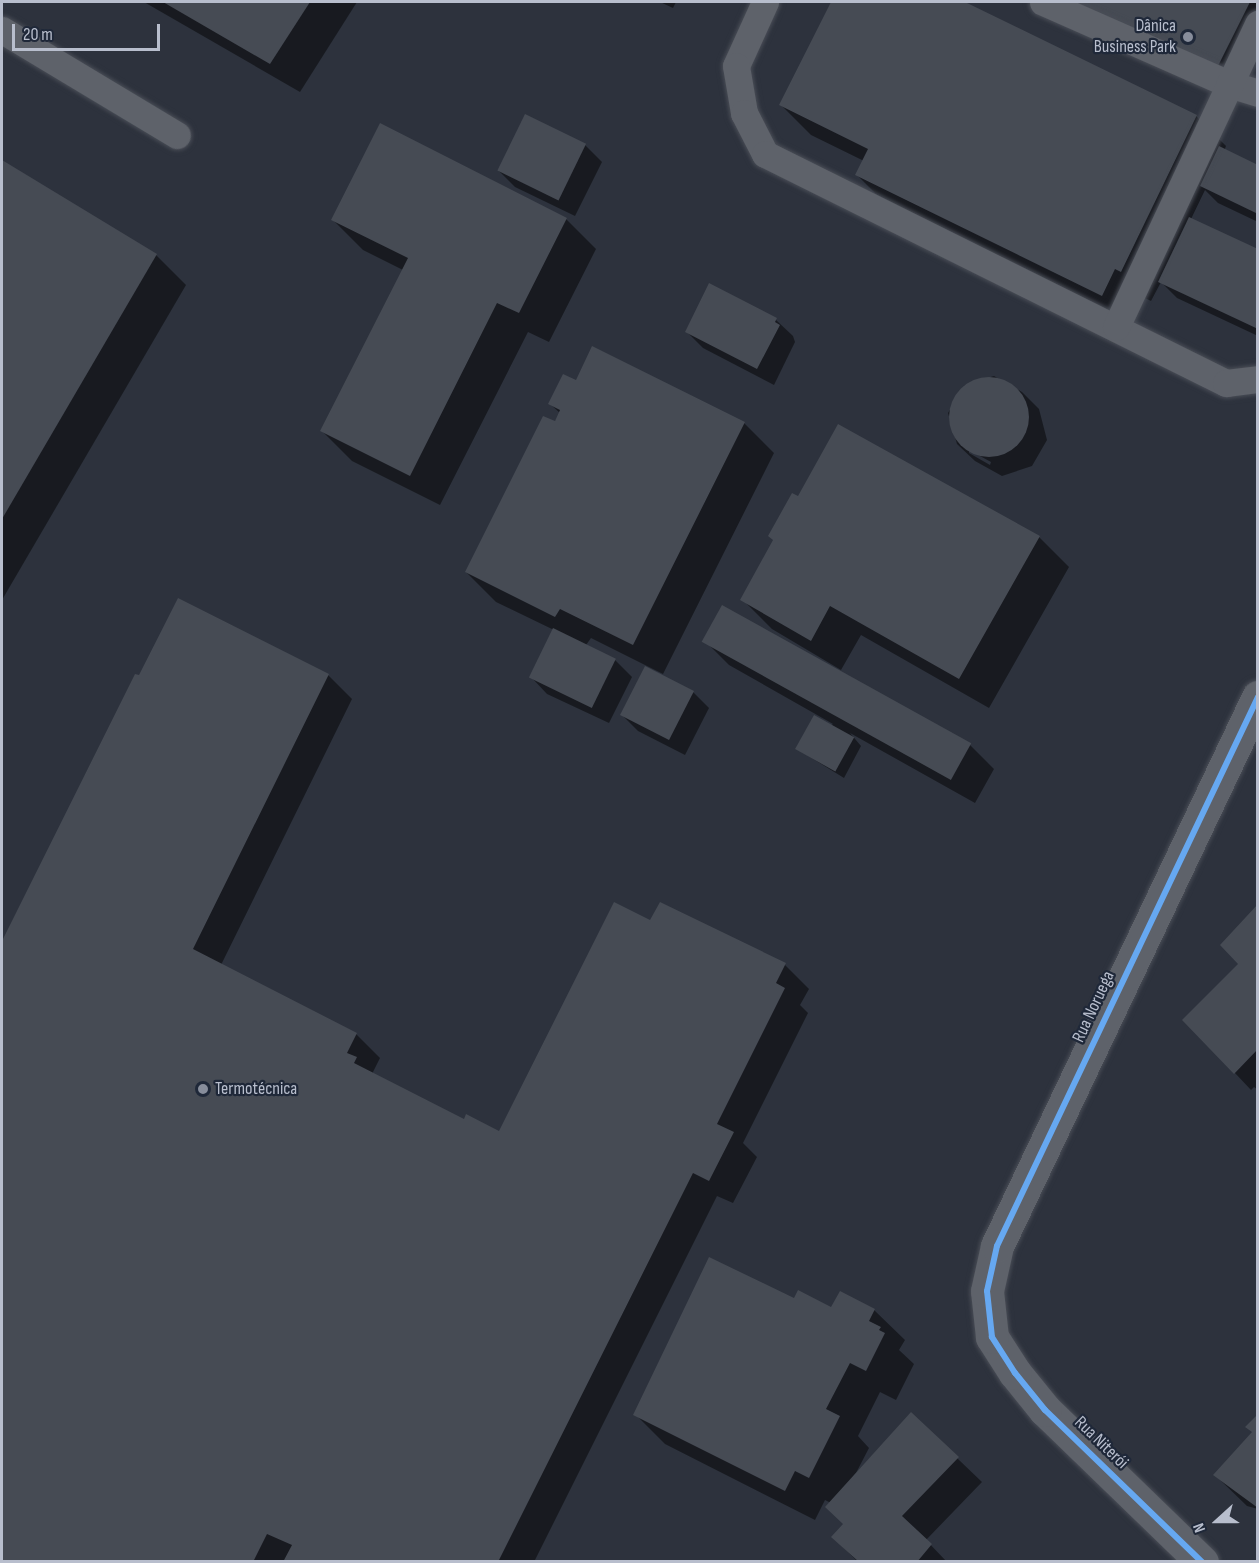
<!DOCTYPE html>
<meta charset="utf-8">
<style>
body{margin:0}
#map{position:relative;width:1259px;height:1563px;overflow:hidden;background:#2d323d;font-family:"Sofia Sans Condensed",sans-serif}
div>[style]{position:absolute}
.shadow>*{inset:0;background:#0007}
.building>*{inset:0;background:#464b54;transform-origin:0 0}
.round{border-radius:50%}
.roads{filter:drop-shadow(0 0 2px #494d56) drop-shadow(0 0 2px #494d56)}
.lane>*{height:27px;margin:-13.5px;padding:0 13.5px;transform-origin:13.5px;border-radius:13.5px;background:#5e626a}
.street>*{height:33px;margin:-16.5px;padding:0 16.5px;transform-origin:16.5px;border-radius:16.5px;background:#5e626a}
.cycleway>*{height:6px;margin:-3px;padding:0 3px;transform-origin:3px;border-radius:3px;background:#66a8f1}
.dots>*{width:16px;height:16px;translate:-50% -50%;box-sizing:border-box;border:3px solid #1f2839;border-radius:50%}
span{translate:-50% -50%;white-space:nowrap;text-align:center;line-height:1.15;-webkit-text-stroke:4.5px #1f2839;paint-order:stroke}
.poi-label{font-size:18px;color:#b8becd}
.right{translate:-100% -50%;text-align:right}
.left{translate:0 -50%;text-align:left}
.street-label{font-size:18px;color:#b8becd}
.frame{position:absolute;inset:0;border:3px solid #b8becd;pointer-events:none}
.north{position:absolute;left:1187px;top:1491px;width:60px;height:60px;-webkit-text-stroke:4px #1f2839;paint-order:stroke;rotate:249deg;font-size:16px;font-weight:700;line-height:24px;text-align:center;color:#b8becd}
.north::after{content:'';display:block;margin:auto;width:21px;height:27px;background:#b8becd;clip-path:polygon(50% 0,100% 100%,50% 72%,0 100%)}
.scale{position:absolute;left:12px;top:24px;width:148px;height:27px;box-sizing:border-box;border:3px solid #b8becd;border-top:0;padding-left:8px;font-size:18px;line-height:21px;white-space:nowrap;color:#b8becd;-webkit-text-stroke:4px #1f2839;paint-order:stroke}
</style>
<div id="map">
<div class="shadow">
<i style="clip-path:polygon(144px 2px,357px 2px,300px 92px)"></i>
<i style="clip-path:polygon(660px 2px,676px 2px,673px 8px)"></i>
<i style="clip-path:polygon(832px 2px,961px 2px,1196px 116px,1226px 146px,1224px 151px,1258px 167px,1258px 222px,1218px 203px,1205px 190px,1191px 219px,1258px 251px,1258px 336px,1177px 298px,1161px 282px,1151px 301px,1145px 298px,1132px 324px,887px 205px,857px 175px,864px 161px,811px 135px,781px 105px)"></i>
<i style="clip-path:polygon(1049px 2px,1258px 2px,1258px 58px,1239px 95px)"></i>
<i style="clip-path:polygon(585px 145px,602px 162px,575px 216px,515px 187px,498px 170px)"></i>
<i style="clip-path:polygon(2px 162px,156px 255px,186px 285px,2px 600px)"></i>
<i style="clip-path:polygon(566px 219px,596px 249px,549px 342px,528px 332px,440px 505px,352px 461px,322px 431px,403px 270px,363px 250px,333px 220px)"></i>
<i style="clip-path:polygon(710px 285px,776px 320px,793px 336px,795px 342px,774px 385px,703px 348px,686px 331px)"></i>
<i style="clip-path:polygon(evenodd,994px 376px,1022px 392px,1039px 409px,1047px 440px,1032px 466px,1002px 476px,975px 461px,957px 444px,948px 413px,965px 385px,994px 376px,969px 450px,991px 462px,990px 465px,969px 453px,969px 450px)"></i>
<i style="clip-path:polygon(577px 382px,744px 423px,774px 453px,663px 674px,591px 638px,586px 645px,615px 660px,632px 677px,609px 723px,547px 694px,531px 677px,554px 630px,496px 602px,466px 572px,560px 413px,550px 404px)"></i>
<i style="clip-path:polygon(1039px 537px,1069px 567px,989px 708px,861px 635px,841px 670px,772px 629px,742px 599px)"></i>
<i style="clip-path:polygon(705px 641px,970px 745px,994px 769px,975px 803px,850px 733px,861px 746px,844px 778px,797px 749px,833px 724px,729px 665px)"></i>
<i style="clip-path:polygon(328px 675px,352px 699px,221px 965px,356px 1034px,380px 1058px,372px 1074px,465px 1121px,500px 1133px,650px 922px,785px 965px,809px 989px,800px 1005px,808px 1013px,743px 1143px,757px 1157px,733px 1203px,717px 1196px,534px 1562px,2px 1562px,2px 944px,136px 676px)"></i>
<i style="clip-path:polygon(693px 692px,709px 708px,685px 755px,638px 731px,622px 715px)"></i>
<i style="clip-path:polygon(1258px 906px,1258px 1090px,1254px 1087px,1251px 1090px,1185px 1020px,1240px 964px)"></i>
<i style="clip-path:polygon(841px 1293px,874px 1310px,905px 1340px,899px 1350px,914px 1364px,896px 1400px,880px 1392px,858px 1436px,869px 1448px,856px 1473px,911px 1414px,982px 1482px,926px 1540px,947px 1562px,858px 1562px,833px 1537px,844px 1525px,831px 1503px,825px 1500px,815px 1520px,665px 1444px,635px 1414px,794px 1300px,832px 1309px)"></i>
<i style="clip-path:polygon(1258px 1416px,1258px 1509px,1247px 1506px,1215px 1475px,1253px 1433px)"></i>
</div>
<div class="building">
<i style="clip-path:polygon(163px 2px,310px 2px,270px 64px)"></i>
<i style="clip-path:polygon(831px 2px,965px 2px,1197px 115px,1121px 272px,1115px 269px,1102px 296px,855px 175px,868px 149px,779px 105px)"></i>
<i style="clip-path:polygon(1071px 2px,1250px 2px,1215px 72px)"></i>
<i style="left:525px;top:114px;width:68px;height:63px;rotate:26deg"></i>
<i style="clip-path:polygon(380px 123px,567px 218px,519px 313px,497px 303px,410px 476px,320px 431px,408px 258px,331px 220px)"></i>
<i style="clip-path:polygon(1219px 146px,1258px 165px,1258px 214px,1200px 186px)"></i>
<i style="clip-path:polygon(2px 160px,157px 254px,2px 519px)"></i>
<i style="clip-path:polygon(1189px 217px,1258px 249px,1258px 329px,1158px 282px)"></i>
<i style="clip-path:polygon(709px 283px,777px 318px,775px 322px,780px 325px,757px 369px,685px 332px)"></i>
<i style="clip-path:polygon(592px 346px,745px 422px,633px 645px,560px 609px,555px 617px,465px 572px,543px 416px,555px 421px,560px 410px,548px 404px,563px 374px,576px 380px)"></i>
<i class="round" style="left:949px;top:377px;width:80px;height:80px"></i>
<i style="clip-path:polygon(838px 424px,1040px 536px,959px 679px,830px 606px,811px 641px,740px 600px,773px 540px,768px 536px,792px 493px,798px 496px)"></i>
<i style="clip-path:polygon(178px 598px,329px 674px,193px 949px,357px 1033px,347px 1053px,357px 1057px,354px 1063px,464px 1119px,466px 1114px,499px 1131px,614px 902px,650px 920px,660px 902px,786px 963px,776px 983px,785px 988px,717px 1124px,734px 1132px,709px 1181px,693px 1173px,498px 1562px,283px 1562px,292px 1545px,267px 1534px,253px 1562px,2px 1562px,2px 941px,135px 674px,139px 675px)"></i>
<i style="left:722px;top:605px;width:285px;height:42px;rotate:29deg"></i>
<i style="left:553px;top:628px;width:70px;height:55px;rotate:26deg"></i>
<i style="left:645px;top:666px;width:55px;height:55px;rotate:27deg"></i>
<i style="left:814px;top:715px;width:46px;height:39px;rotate:29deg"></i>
<i style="clip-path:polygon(1258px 904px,1258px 1049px,1234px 1074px,1182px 1020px,1238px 964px,1220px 945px)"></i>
<i style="clip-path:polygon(709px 1257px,794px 1298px,798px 1290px,831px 1307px,840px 1291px,875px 1309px,869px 1321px,881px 1327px,879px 1330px,885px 1333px,866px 1371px,850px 1363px,826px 1409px,840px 1416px,809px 1478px,795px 1471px,785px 1491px,633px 1415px)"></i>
<i style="clip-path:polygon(911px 1412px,959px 1457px,902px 1516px,932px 1544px,917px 1562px,859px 1562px,831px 1537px,843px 1524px,825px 1507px)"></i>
<i style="clip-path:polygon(1258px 1414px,1258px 1508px,1213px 1475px,1252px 1432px,1245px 1427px)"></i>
</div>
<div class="roads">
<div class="lane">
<i style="left:765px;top:2px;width:70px;rotate:114.4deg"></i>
<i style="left:736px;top:66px;width:48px;rotate:80.3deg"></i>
<i style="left:744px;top:113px;width:46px;rotate:62.9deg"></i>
<i style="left:765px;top:154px;width:515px;rotate:26.42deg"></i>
<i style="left:1226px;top:383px;width:32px;rotate:-7deg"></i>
<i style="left:1043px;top:2px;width:203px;rotate:23.8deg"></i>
<i style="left:1229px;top:84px;width:30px;rotate:17deg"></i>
<i style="left:2px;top:30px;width:204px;rotate:31deg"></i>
<i style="left:1116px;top:327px;width:335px;rotate:-64.9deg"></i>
</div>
<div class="street">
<i style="left:1202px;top:1562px;width:219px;rotate:-135.9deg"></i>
<i style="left:1045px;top:1410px;width:48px;rotate:-129deg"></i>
<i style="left:1015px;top:1373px;width:43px;rotate:-122.6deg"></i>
<i style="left:992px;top:1337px;width:46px;rotate:-96.2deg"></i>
<i style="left:987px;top:1291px;width:46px;rotate:-77.5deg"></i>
<i style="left:997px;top:1246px;width:608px;rotate:-64.57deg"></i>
</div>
</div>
<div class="cycleway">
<i style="left:1202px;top:1562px;width:219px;rotate:-135.9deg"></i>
<i style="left:1045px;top:1410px;width:48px;rotate:-129deg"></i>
<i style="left:1015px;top:1373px;width:43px;rotate:-122.6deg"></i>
<i style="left:992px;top:1337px;width:46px;rotate:-96.2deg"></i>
<i style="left:987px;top:1291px;width:46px;rotate:-77.5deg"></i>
<i style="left:997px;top:1246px;width:608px;rotate:-64.57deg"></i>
</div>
<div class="dots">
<i style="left:1188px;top:37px;background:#878d9b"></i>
<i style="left:203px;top:1089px;background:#878d9b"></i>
</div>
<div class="poi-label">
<span class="right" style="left:1176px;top:37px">Dânica<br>Business Park</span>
<span class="left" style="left:215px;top:1089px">Termotécnica</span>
</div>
<div class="street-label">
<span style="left:1094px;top:1007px;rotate:-65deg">Rua Noruega</span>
<span style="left:1101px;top:1443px;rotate:44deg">Rua Niterói</span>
</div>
<div class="frame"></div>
<div class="north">N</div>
<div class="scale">20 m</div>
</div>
